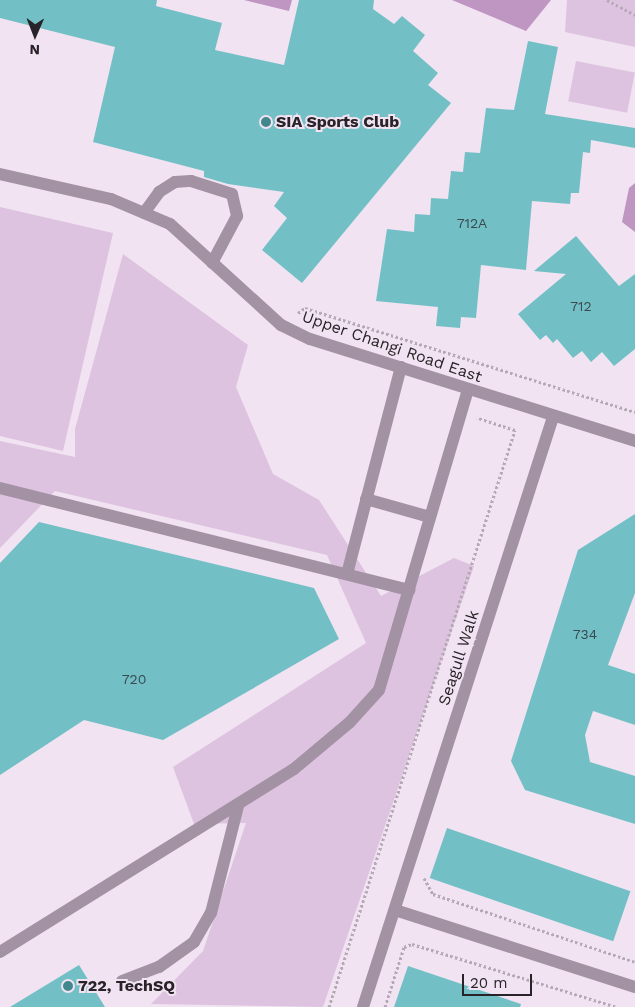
<!DOCTYPE html>
<style>
body{margin:0}
#map{position:relative;width:635px;height:1007px;overflow:hidden;background:#f1e3f1;font-family:"Work Sans",sans-serif}
div>[style]{position:absolute}
.green>*{inset:0;background:#dec3e0;transform-origin:0 0}
.water>*{inset:0;background:#bf95c2}
.building>*{inset:0;background:#72c0c6;transform-origin:0 0}
.path>*{height:3px;margin-top:-1.5px;transform-origin:0;background:repeating-linear-gradient(90deg,#b4a9b4 0 2.5px,transparent 0 5px)}
.service>*{height:12px;margin:-6px;padding:0 6px;transform-origin:6px;border-radius:6px;background:#a391a4}
.minor>*{height:12px;margin:-6px;padding:0 6px;transform-origin:6px;border-radius:6px;background:#a391a4}
.dots>*{width:14px;height:14px;translate:-50% -50%;box-sizing:border-box;border:2px solid #f1e3f1;border-radius:50%}
span{translate:-50% -50%;white-space:nowrap;text-align:center;line-height:1.15;-webkit-text-stroke:4px #f1e3f1;paint-order:stroke}
.number-label{font-size:14px;color:#3a4a50}
.number-label span{-webkit-text-stroke-width:0}
.poi-label{font-size:16px;color:#282328;font-weight:700}
.left{translate:0 -50%;text-align:left}
.street-label{font-size:16px;color:#282328}
.north{position:absolute;left:10px;top:10px;width:50px;height:50px;-webkit-text-stroke:4px #f1e3f1;paint-order:stroke;rotate:181deg;font-size:14px;font-weight:700;line-height:20px;text-align:center;color:#282328}
.north::after{content:'';display:block;margin:auto;width:18px;height:22px;background:#282328;clip-path:polygon(50% 0,100% 100%,50% 72%,0 100%)}
.scale{position:absolute;left:462px;top:974px;width:70px;height:22px;box-sizing:border-box;border:2px solid #282328;border-top:0;padding-left:6px;font-size:15px;line-height:18px;white-space:nowrap;color:#282328;-webkit-text-stroke:4px #f1e3f1;paint-order:stroke}
</style>
<div id="map">
<div class="green">
<i style="clip-path:polygon(567px 0,635px 0,635px 47px,565px 32px)"></i>
<i style="left:576px;top:61px;width:60px;height:41px;rotate:11deg"></i>
<i style="clip-path:polygon(0 207px,113px 233px,63px 451px,0 436px)"></i>
<i style="clip-path:polygon(123px 254px,248px 345px,236px 387px,273px 474px,319px 500px,381px 596px,454px 558px,474px 566px,323px 1007px,151px 1004px,203px 951px,246px 823px,194px 824px,173px 767px,366px 643px,327px 555px,55px 491px,0 548px,0 441px,75px 457px,75px 429px)"></i>
</div>
<div class="water">
<i style="clip-path:polygon(244px 0,292px 0,289px 11px)"></i>
<i style="clip-path:polygon(452px 0,551px 0,526px 31px)"></i>
<i style="clip-path:polygon(635px 183px,635px 232px,622px 222px,629px 188px)"></i>
</div>
<div class="building">
<i style="clip-path:polygon(0 0,157px 0,156px 6px,222px 23px,215px 50px,284px 65px,299px 0,374px 0,373px 9px,394px 24px,402px 16px,425px 35px,413px 51px,438px 73px,428px 85px,451px 103px,302px 283px,262px 250px,287px 218px,274px 206px,284px 192px,228px 184px,204px 177px,204px 171px,93px 142px,115px 47px,0 18px)"></i>
<i style="clip-path:polygon(528px 41px,558px 47px,545px 114px,635px 128px,635px 148px,591px 140px,590px 153px,583px 152px,579px 193px,571px 193px,570px 204px,532px 201px,526px 270px,481px 265px,476px 318px,461px 317px,460px 328px,436px 326px,438px 307px,376px 301px,387px 229px,414px 232px,415px 214px,430px 215px,431px 198px,448px 199px,451px 171px,463px 172px,465px 152px,480px 153px,486px 108px,514px 110px)"></i>
<i style="clip-path:polygon(576px 236px,619px 286px,635px 274px,635px 349px,614px 366px,602px 352px,591px 362px,582px 351px,573px 358px,557px 339px,553px 343px,546px 335px,540px 340px,518px 314px,566px 274px,534px 271px)"></i>
<i style="clip-path:polygon(635px 514px,635px 593px,608px 665px,635px 674px,635px 725px,593px 711px,585px 735px,590px 762px,635px 776px,635px 824px,525px 790px,511px 761px,578px 550px)"></i>
<i style="clip-path:polygon(39px 522px,314px 588px,339px 639px,163px 740px,84px 720px,0 775px,0 563px)"></i>
<i style="left:447px;top:828px;width:194px;height:53px;rotate:19deg"></i>
<i style="clip-path:polygon(79px 965px,105px 1007px,10px 1007px)"></i>
<i style="clip-path:polygon(408px 966px,521px 1004px,520px 1007px,394px 1007px)"></i>
</div>
<div class="path">
<i style="left:607px;top:0;width:32px;rotate:28deg"></i>
<i style="left:298px;top:313px;width:9px;rotate:-36deg"></i>
<i style="left:305px;top:308px;width:346px;rotate:17.5deg"></i>
<i style="left:424px;top:878px;width:18px;rotate:61deg"></i>
<i style="left:433px;top:894px;width:213px;rotate:18.6deg"></i>
<i style="left:329px;top:1007px;width:606px;rotate:-72.13deg"></i>
<i style="left:515px;top:430px;width:40px;rotate:-162deg"></i>
<i style="left:385px;top:1007px;width:63px;rotate:-72.4deg"></i>
<i style="left:404px;top:947px;width:9px;rotate:-21deg"></i>
<i style="left:412px;top:944px;width:214px;rotate:17.1deg"></i>
</div>
<div class="service">
<i style="left:144px;top:213px;width:26px;rotate:-54deg"></i>
<i style="left:159px;top:192px;width:19px;rotate:-32deg"></i>
<i style="left:175px;top:182px;width:16px;rotate:-4deg"></i>
<i style="left:191px;top:181px;width:43px;rotate:17.6deg"></i>
<i style="left:232px;top:194px;width:23px;rotate:77deg"></i>
<i style="left:237px;top:216px;width:53px;rotate:118deg"></i>
<i style="left:0;top:488px;width:422px;rotate:14deg"></i>
<i style="left:366px;top:499px;width:66px;rotate:15.7deg"></i>
<i style="left:347px;top:574px;width:214px;rotate:-75.4deg"></i>
<i style="left:0;top:952px;width:346px;rotate:-31.9deg"></i>
<i style="left:294px;top:769px;width:73px;rotate:-40deg"></i>
<i style="left:350px;top:722px;width:43px;rotate:-47.8deg"></i>
<i style="left:379px;top:690px;width:313px;rotate:-73.5deg"></i>
<i style="left:122px;top:981px;width:40px;rotate:-21deg"></i>
<i style="left:159px;top:967px;width:43px;rotate:-35.5deg"></i>
<i style="left:194px;top:942px;width:34px;rotate:-60deg"></i>
<i style="left:211px;top:913px;width:110px;rotate:-75.8deg"></i>
</div>
<div class="minor">
<i style="left:0;top:174px;width:114px;rotate:12.7deg"></i>
<i style="left:111px;top:199px;width:64px;rotate:23deg"></i>
<i style="left:170px;top:224px;width:150px;rotate:42.3deg"></i>
<i style="left:281px;top:325px;width:32px;rotate:26deg"></i>
<i style="left:310px;top:339px;width:341px;rotate:17.4deg"></i>
<i style="left:395px;top:910px;width:252px;rotate:17.8deg"></i>
<i style="left:363px;top:1007px;width:620px;rotate:-72.15deg"></i>
</div>
<div class="dots">
<i style="left:266px;top:122px;background:#40888d"></i>
<i style="left:68px;top:986px;background:#40888d"></i>
</div>
<div class="number-label">
<span style="left:472px;top:223px">712A</span>
<span style="left:581px;top:306px">712</span>
<span style="left:585px;top:634px">734</span>
<span style="left:134px;top:679px">720</span>
</div>
<div class="poi-label">
<span class="left" style="left:276px;top:122px">SIA Sports Club</span>
<span class="left" style="left:78px;top:986px">722, TechSQ</span>
</div>
<div class="street-label">
<span style="left:392px;top:347px;rotate:19deg">Upper Changi Road East</span>
<span style="left:459px;top:658px;rotate:-72deg">Seagull Walk</span>
</div>
<div class="north">N</div>
<div class="scale">20 m</div>
</div>
